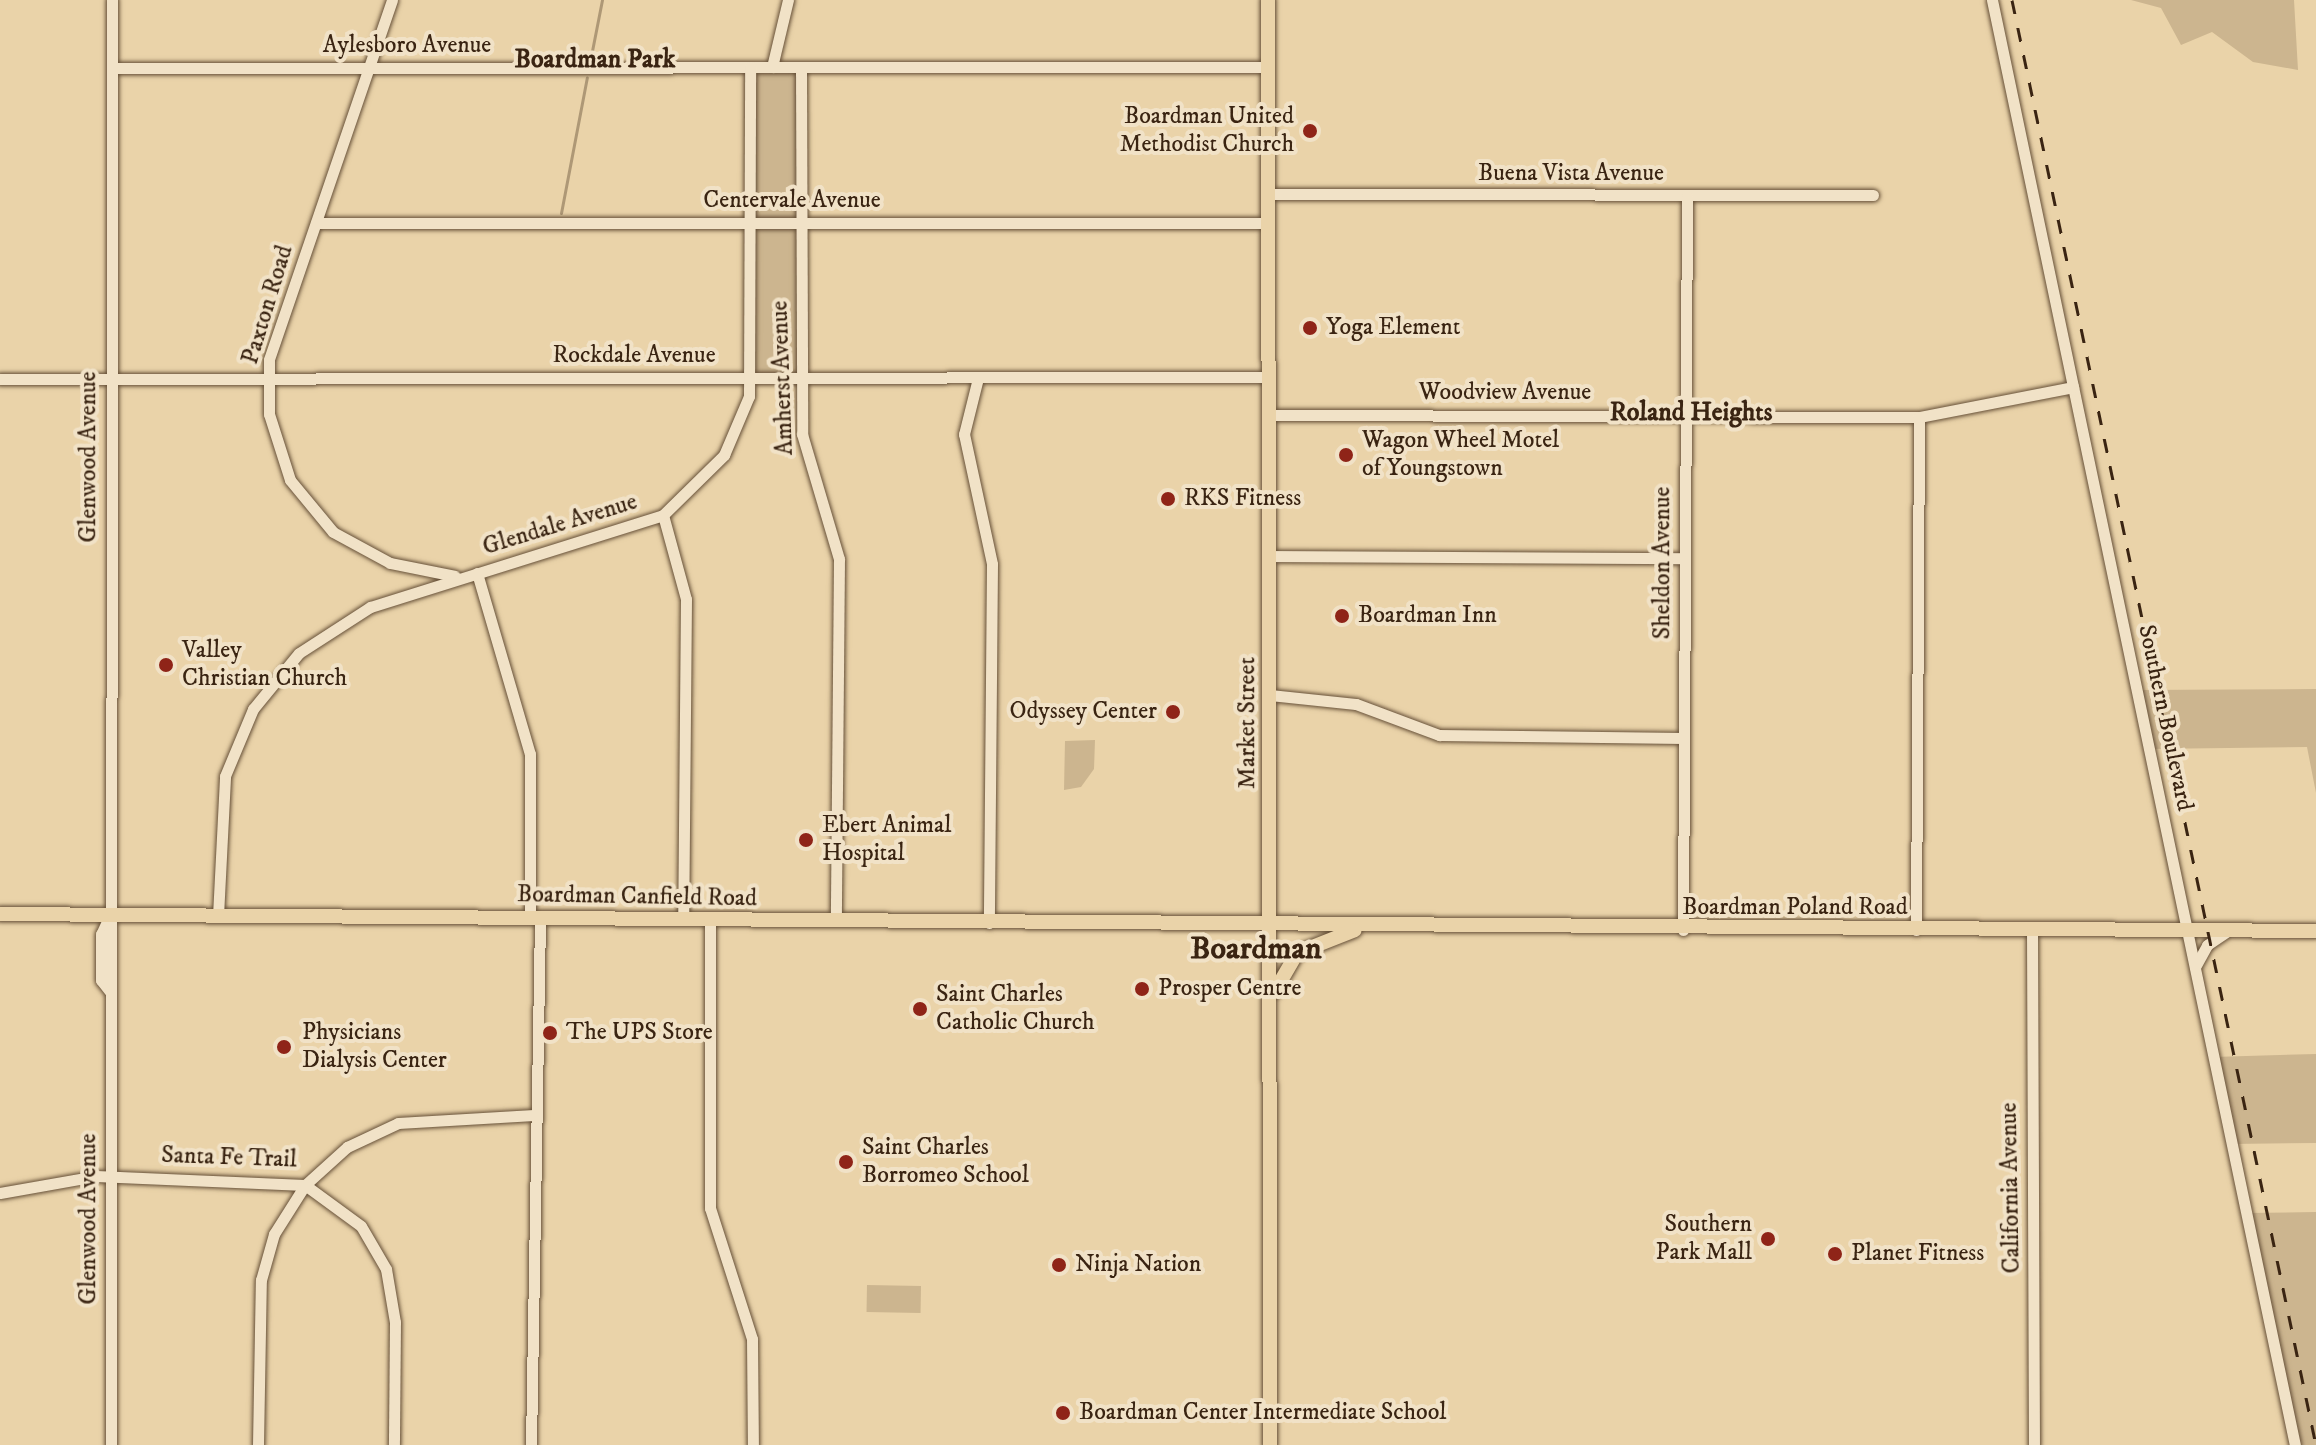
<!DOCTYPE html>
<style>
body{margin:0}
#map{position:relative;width:2316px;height:1445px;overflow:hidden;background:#ead3a9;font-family:"IM FELL DW Pica",serif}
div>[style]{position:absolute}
.green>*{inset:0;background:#ccb58f;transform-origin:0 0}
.stream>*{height:3px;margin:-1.5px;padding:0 1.5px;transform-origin:1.5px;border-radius:1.5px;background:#ae9876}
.roads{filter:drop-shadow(0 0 2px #665038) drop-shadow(0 0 2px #665038)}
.minor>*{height:11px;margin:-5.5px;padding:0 5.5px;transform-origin:5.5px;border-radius:5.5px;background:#f1e2c7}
.major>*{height:14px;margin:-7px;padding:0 7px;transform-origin:7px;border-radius:7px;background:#ead3a9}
.rail>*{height:3px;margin-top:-1.5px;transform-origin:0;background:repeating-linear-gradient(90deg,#3a2412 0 14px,transparent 0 28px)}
.dots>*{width:22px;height:22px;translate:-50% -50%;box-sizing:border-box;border:4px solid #f1e2c7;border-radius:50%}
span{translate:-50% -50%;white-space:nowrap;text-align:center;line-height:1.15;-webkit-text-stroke:8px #f1e2c7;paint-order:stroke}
.street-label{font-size:24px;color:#3a2412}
.poi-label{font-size:24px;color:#3a2412}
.right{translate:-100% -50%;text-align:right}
.left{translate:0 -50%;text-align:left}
.neighbourhood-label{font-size:26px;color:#3a2412;font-weight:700}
.district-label{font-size:32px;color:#3a2412;font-weight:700}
</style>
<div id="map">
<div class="green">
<i style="clip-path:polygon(2131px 0,2294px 0,2298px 70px,2253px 62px,2212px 32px,2181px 45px,2161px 8px)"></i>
<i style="left:750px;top:67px;width:51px;height:312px"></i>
<i style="clip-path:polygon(2316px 689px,2316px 793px,2307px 747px,2149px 749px,2136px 690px)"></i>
<i style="clip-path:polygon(1095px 740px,1094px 769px,1081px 787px,1064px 790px,1065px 741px)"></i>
<i style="clip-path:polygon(2316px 1054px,2316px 1143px,2232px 1144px,2213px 1057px)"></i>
<i style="clip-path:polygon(2316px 1212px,2316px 1445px,2295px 1445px,2246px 1213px)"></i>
<i style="left:867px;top:1285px;width:54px;height:27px;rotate:1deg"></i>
</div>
<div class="stream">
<i style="left:591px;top:56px;width:57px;rotate:-78.9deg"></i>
<i style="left:561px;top:213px;width:138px;rotate:-79.2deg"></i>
</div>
<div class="roads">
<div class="minor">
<i style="left:392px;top:0;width:380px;rotate:108.9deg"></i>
<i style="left:269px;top:360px;width:54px;rotate:90deg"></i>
<i style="left:269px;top:414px;width:69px;rotate:72.3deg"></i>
<i style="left:290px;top:480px;width:67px;rotate:50.4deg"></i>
<i style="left:333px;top:532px;width:65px;rotate:28.5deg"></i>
<i style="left:390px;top:563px;width:66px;rotate:11.3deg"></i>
<i style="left:1992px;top:0;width:1476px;rotate:78.16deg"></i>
<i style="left:772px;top:67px;width:69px;rotate:-76.6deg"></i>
<i style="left:801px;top:67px;width:367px;rotate:89.8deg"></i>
<i style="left:802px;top:434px;width:130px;rotate:73.5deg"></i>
<i style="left:839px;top:559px;width:362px;rotate:90.5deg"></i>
<i style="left:112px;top:68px;width:1156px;rotate:-0.05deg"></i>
<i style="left:1269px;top:194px;width:604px;rotate:0.09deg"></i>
<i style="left:316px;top:223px;width:952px"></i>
<i style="left:978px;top:378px;width:58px;rotate:104deg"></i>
<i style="left:964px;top:434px;width:133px;rotate:77.8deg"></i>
<i style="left:992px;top:564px;width:359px;rotate:90.5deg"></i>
<i style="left:0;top:379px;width:1269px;rotate:-0.09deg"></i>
<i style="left:1269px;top:415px;width:650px;rotate:0.18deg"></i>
<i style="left:1919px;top:417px;width:157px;rotate:-11deg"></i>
<i style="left:663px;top:515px;width:87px;rotate:74.7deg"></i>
<i style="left:686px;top:599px;width:321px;rotate:90.5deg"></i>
<i style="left:1270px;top:556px;width:415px;rotate:0.3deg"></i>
<i style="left:477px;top:573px;width:189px;rotate:73.7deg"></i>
<i style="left:530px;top:754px;width:164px;rotate:90deg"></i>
<i style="left:1270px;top:695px;width:86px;rotate:6deg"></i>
<i style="left:1356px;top:704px;width:89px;rotate:20.5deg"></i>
<i style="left:1439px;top:735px;width:245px;rotate:0.7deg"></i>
<i style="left:110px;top:915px;width:21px;rotate:115deg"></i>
<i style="left:101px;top:934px;width:46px;rotate:90deg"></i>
<i style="left:101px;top:980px;width:16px;rotate:52deg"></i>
<i style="left:218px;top:916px;width:140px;rotate:-87.1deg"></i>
<i style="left:225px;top:776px;width:73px;rotate:-67.3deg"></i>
<i style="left:253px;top:709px;width:72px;rotate:-50.6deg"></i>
<i style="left:299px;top:653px;width:85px;rotate:-32.9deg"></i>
<i style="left:370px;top:607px;width:307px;rotate:-17.4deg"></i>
<i style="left:663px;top:515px;width:86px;rotate:-44.5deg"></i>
<i style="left:724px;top:455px;width:64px;rotate:-67deg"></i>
<i style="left:749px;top:396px;width:329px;rotate:-89.8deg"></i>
<i style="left:710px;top:920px;width:288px;rotate:90deg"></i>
<i style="left:710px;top:1208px;width:138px;rotate:72.2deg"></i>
<i style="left:752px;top:1339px;width:106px;rotate:89.5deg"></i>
<i style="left:1683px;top:930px;width:733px;rotate:-89.69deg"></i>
<i style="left:1916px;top:930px;width:513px;rotate:-89.66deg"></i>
<i style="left:2032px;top:930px;width:515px;rotate:89.78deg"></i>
<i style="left:2195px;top:967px;width:25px;rotate:-61deg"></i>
<i style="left:2207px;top:945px;width:25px;rotate:-34deg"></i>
<i style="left:0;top:1193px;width:97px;rotate:-10deg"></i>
<i style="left:96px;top:1176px;width:209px;rotate:2.5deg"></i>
<i style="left:305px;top:1185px;width:57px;rotate:-42.1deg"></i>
<i style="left:347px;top:1147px;width:56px;rotate:-25.2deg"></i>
<i style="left:398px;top:1123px;width:136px;rotate:-3.4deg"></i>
<i style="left:111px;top:1445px;width:1445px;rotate:-89.96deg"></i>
<i style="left:258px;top:1445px;width:165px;rotate:-89deg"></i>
<i style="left:261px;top:1280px;width:48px;rotate:-74.2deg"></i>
<i style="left:274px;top:1234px;width:58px;rotate:-57.7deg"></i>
<i style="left:305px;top:1185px;width:69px;rotate:36.2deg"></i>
<i style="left:361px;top:1226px;width:50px;rotate:59.8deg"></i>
<i style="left:386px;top:1269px;width:54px;rotate:80.4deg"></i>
<i style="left:395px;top:1322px;width:123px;rotate:90.5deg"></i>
<i style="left:531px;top:1445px;width:526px;rotate:-89.02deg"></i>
</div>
<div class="major">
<i style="left:1268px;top:0;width:1445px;rotate:89.92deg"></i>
<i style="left:0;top:914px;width:2316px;rotate:0.42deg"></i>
<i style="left:1275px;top:991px;width:44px;rotate:-59.9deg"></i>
<i style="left:1297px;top:953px;width:62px;rotate:-21.6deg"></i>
</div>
</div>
<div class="rail">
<i style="left:2012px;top:0;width:1477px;rotate:78.12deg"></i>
</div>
<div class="dots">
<i style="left:1310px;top:131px;background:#8f2418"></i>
<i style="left:1310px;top:328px;background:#8f2418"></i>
<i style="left:1346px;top:455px;background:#8f2418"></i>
<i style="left:1168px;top:499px;background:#8f2418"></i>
<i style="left:1342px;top:616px;background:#8f2418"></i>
<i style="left:166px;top:665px;background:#8f2418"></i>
<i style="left:1173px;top:712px;background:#8f2418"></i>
<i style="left:806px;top:840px;background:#8f2418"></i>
<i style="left:1142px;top:989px;background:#8f2418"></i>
<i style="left:920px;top:1009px;background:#8f2418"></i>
<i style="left:550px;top:1033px;background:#8f2418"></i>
<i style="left:284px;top:1047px;background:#8f2418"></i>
<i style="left:846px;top:1162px;background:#8f2418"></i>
<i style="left:1768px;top:1239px;background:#8f2418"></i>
<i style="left:1835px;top:1254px;background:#8f2418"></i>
<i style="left:1059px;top:1265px;background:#8f2418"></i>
<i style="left:1063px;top:1413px;background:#8f2418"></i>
</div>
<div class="street-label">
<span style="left:407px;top:46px">Aylesboro Avenue</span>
<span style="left:1571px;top:174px">Buena Vista Avenue</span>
<span style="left:792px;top:201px">Centervale Avenue</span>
<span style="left:268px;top:305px;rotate:-73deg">Paxton Road</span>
<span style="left:634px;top:356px">Rockdale Avenue</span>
<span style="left:783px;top:378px;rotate:-92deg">Amherst Avenue</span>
<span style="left:1505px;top:393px">Woodview Avenue</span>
<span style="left:89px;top:457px;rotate:-90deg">Glenwood Avenue</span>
<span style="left:560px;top:525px;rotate:-17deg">Glendale Avenue</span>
<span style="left:1663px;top:563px;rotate:-90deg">Sheldon Avenue</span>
<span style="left:2165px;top:718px;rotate:78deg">Southern Boulevard</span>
<span style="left:1248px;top:723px;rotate:-90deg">Market Street</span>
<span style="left:637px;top:897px;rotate:1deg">Boardman Canfield Road</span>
<span style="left:1795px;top:908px">Boardman Poland Road</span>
<span style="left:229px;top:1158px;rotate:2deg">Santa Fe Trail</span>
<span style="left:2011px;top:1188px;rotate:-91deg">California Avenue</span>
<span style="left:89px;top:1219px;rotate:-90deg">Glenwood Avenue</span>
</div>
<div class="poi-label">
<span class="right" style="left:1294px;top:131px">Boardman United<br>Methodist Church</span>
<span class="left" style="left:1326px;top:328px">Yoga Element</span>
<span class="left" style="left:1362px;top:455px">Wagon Wheel Motel<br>of Youngstown</span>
<span class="left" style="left:1184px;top:499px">RKS Fitness</span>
<span class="left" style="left:1358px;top:616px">Boardman Inn</span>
<span class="left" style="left:182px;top:665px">Valley<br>Christian Church</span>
<span class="right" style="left:1157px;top:712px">Odyssey Center</span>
<span class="left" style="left:822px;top:840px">Ebert Animal<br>Hospital</span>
<span class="left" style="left:1158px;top:989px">Prosper Centre</span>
<span class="left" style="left:936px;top:1009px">Saint Charles<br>Catholic Church</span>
<span class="left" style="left:302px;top:1047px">Physicians<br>Dialysis Center</span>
<span class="left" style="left:566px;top:1033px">The UPS Store</span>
<span class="left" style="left:862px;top:1162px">Saint Charles<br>Borromeo School</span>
<span class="right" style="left:1752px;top:1239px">Southern<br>Park Mall</span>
<span class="left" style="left:1851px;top:1254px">Planet Fitness</span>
<span class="left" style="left:1075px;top:1265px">Ninja Nation</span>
<span class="left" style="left:1079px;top:1413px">Boardman Center Intermediate School</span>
</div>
<div class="neighbourhood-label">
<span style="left:595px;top:60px">Boardman Park</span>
<span style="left:1691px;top:413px">Roland Heights</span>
</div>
<div class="district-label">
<span style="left:1256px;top:949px">Boardman</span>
</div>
</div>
